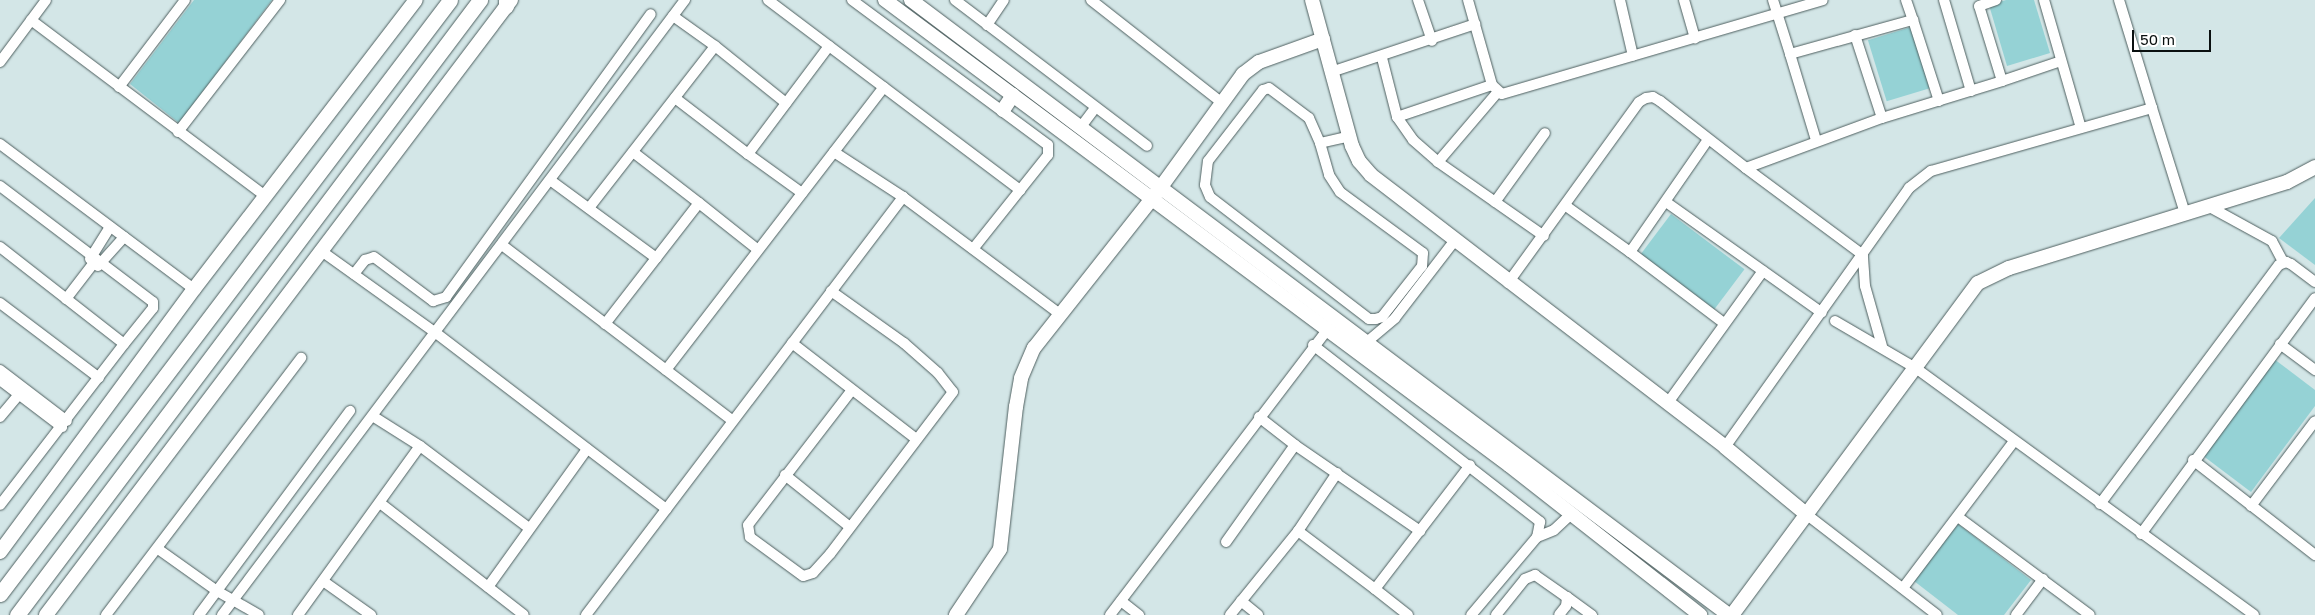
<!DOCTYPE html>
<style>
body{margin:0}
#map{position:relative;width:2315px;height:615px;overflow:hidden;background:#d3e6e7;font-family:"Golos Text",sans-serif}
div>[style]{position:absolute}
.green>*{inset:0;background:#95d2d5;transform-origin:0 0}
.roads{filter:drop-shadow(0 0 1px #4e5f5f) drop-shadow(0 0 1px #4e5f5f)}
.street>*{height:10px;margin:-5px;padding:0 5px;transform-origin:5px;border-radius:5px;background:#fff}
.secondary>*{height:14px;margin:-7px;padding:0 7px;transform-origin:7px;border-radius:7px;background:#fff}
.primary>*{height:15px;margin:-7.5px;padding:0 7.5px;transform-origin:7.5px;border-radius:7.5px;background:#fff}
span{translate:-50% -50%;white-space:nowrap;text-align:center;line-height:1.15;-webkit-text-stroke:5px #fff;paint-order:stroke}
.scale{position:absolute;left:2132px;top:30px;width:79px;height:22px;box-sizing:border-box;border:2px solid #0a1010;border-top:0;padding-left:6px;font-size:15px;line-height:18px;white-space:nowrap;color:#0a1010;-webkit-text-stroke:4px #fff;paint-order:stroke}
</style>
<div id="map">
<div class="green">
<i style="clip-path:polygon(194px 0,272px 0,179px 123px,130px 84px)"></i>
<i style="clip-path:polygon(2006px 0,2034px 0,2050px 53px,2007px 66px,1989px 5px)"></i>
<i style="left:1911px;top:27px;width:64px;height:45px;rotate:73deg"></i>
<i style="clip-path:polygon(2315px 198px,2315px 265px,2279px 238px)"></i>
<i style="left:1671px;top:214px;width:92px;height:50px;rotate:37deg"></i>
<i style="clip-path:polygon(2274px 359px,2315px 390px,2315px 406px,2251px 492px,2202px 455px)"></i>
<i style="clip-path:polygon(1958px 524px,2031px 580px,2004px 615px,1958px 615px,1914px 581px)"></i>
</div>
<div class="roads">
<div class="street">
<i style="left:768px;top:0;width:316px;rotate:37deg"></i>
<i style="left:852px;top:0;width:244px;rotate:36.5deg"></i>
<i style="left:1048px;top:145px;width:10px;rotate:90deg"></i>
<i style="left:1048px;top:155px;width:120px;rotate:128.6deg"></i>
<i style="left:955px;top:0;width:241px;rotate:37.2deg"></i>
<i style="left:1091px;top:0;width:165px;rotate:38.1deg"></i>
<i style="left:1418px;top:0;width:43px;rotate:71.1deg"></i>
<i style="left:1468px;top:0;width:88px;rotate:74.2deg"></i>
<i style="left:1492px;top:85px;width:13px;rotate:42deg"></i>
<i style="left:1502px;top:94px;width:334px;rotate:-16.3deg"></i>
<i style="left:1620px;top:0;width:57px;rotate:76.9deg"></i>
<i style="left:1684px;top:0;width:40px;rotate:74deg"></i>
<i style="left:1773px;top:0;width:57px;rotate:72.5deg"></i>
<i style="left:1790px;top:54px;width:128px;rotate:-15.5deg"></i>
<i style="left:1913px;top:20px;width:85px;rotate:72.2deg"></i>
<i style="left:1906px;top:0;width:21px;rotate:71deg"></i>
<i style="left:1944px;top:0;width:95px;rotate:73.5deg"></i>
<i style="left:2044px;top:0;width:133px;rotate:73.9deg"></i>
<i style="left:2119px;top:0;width:113px;rotate:73deg"></i>
<i style="left:673px;top:16px;width:52px;rotate:35.5deg"></i>
<i style="left:31px;top:20px;width:293px;rotate:36.9deg"></i>
<i style="left:987px;top:25px;width:30px;rotate:-56deg"></i>
<i style="left:1855px;top:35px;width:87px;rotate:72deg"></i>
<i style="left:1790px;top:54px;width:90px;rotate:73.2deg"></i>
<i style="left:1382px;top:58px;width:61px;rotate:75.7deg"></i>
<i style="left:1397px;top:117px;width:28px;rotate:55deg"></i>
<i style="left:1413px;top:140px;width:33px;rotate:41deg"></i>
<i style="left:1438px;top:162px;width:129px;rotate:34.9deg"></i>
<i style="left:0;top:62px;width:77px;rotate:-53.4deg"></i>
<i style="left:1334px;top:71px;width:149px;rotate:-18.4deg"></i>
<i style="left:2002px;top:81px;width:62px;rotate:-18.7deg"></i>
<i style="left:119px;top:87px;width:109px;rotate:-52.8deg"></i>
<i style="left:675px;top:98px;width:92px;rotate:37.5deg"></i>
<i style="left:1397px;top:117px;width:100px;rotate:-18.6deg"></i>
<i style="left:1080px;top:128px;width:26px;rotate:-53deg"></i>
<i style="left:178px;top:132px;width:167px;rotate:-52.3deg"></i>
<i style="left:1707px;top:141px;width:135px;rotate:124.7deg"></i>
<i style="left:1630px;top:252px;width:118px;rotate:37.1deg"></i>
<i style="left:1320px;top:143px;width:33px;rotate:74deg"></i>
<i style="left:1329px;top:175px;width:20px;rotate:57deg"></i>
<i style="left:1340px;top:192px;width:103px;rotate:36.3deg"></i>
<i style="left:1423px;top:253px;width:13px;rotate:94deg"></i>
<i style="left:1422px;top:266px;width:65px;rotate:128.1deg"></i>
<i style="left:1382px;top:317px;width:6px;rotate:162deg"></i>
<i style="left:1376px;top:319px;width:7px;rotate:180deg"></i>
<i style="left:1369px;top:319px;width:200px;rotate:-142.5deg"></i>
<i style="left:1210px;top:197px;width:13px;rotate:-113deg"></i>
<i style="left:1205px;top:185px;width:24px;rotate:-83deg"></i>
<i style="left:1208px;top:161px;width:90px;rotate:-52.2deg"></i>
<i style="left:1263px;top:90px;width:6px;rotate:-18deg"></i>
<i style="left:1269px;top:88px;width:50px;rotate:36.9deg"></i>
<i style="left:1309px;top:118px;width:27px;rotate:66deg"></i>
<i style="left:1320px;top:143px;width:31px;rotate:-13deg"></i>
<i style="left:0;top:144px;width:242px;rotate:36.8deg"></i>
<i style="left:633px;top:152px;width:83px;rotate:37.7deg"></i>
<i style="left:834px;top:152px;width:82px;rotate:33.1deg"></i>
<i style="left:1438px;top:162px;width:91px;rotate:-49.5deg"></i>
<i style="left:550px;top:180px;width:132px;rotate:36.3deg"></i>
<i style="left:0;top:186px;width:192px;rotate:37.2deg"></i>
<i style="left:153px;top:302px;width:6px;rotate:90deg"></i>
<i style="left:153px;top:308px;width:46px;rotate:128.9deg"></i>
<i style="left:802px;top:193px;width:67px;rotate:-144.2deg"></i>
<i style="left:748px;top:154px;width:135px;rotate:-53.1deg"></i>
<i style="left:1495px;top:202px;width:85px;rotate:-54.1deg"></i>
<i style="left:1666px;top:202px;width:191px;rotate:35.4deg"></i>
<i style="left:1566px;top:206px;width:79px;rotate:35.7deg"></i>
<i style="left:2208px;top:206px;width:73px;rotate:28.7deg"></i>
<i style="left:2272px;top:241px;width:24px;rotate:62deg"></i>
<i style="left:589px;top:208px;width:205px;rotate:-52.1deg"></i>
<i style="left:715px;top:46px;width:91px;rotate:38.8deg"></i>
<i style="left:502px;top:245px;width:290px;rotate:37.3deg"></i>
<i style="left:0;top:247px;width:157px;rotate:38deg"></i>
<i style="left:124px;top:344px;width:203px;rotate:127.6deg"></i>
<i style="left:320px;top:250px;width:143px;rotate:35.6deg"></i>
<i style="left:436px;top:333px;width:290px;rotate:37.4deg"></i>
<i style="left:90px;top:259px;width:38px;rotate:-58deg"></i>
<i style="left:98px;top:266px;width:39px;rotate:-48deg"></i>
<i style="left:354px;top:274px;width:18px;rotate:-52deg"></i>
<i style="left:365px;top:260px;width:9px;rotate:-18deg"></i>
<i style="left:374px;top:257px;width:74px;rotate:36.7deg"></i>
<i style="left:433px;top:301px;width:14px;rotate:-17deg"></i>
<i style="left:446px;top:297px;width:349px;rotate:-54.1deg"></i>
<i style="left:1508px;top:283px;width:223px;rotate:-54.1deg"></i>
<i style="left:1639px;top:102px;width:8px;rotate:-30deg"></i>
<i style="left:1646px;top:98px;width:7px;rotate:-8deg"></i>
<i style="left:1653px;top:97px;width:8px;rotate:30deg"></i>
<i style="left:1660px;top:101px;width:109px;rotate:37.9deg"></i>
<i style="left:831px;top:291px;width:90px;rotate:35.5deg"></i>
<i style="left:904px;top:343px;width:45px;rotate:41.4deg"></i>
<i style="left:938px;top:373px;width:24px;rotate:52deg"></i>
<i style="left:953px;top:392px;width:203px;rotate:127.2deg"></i>
<i style="left:830px;top:554px;width:25px;rotate:132deg"></i>
<i style="left:813px;top:573px;width:10px;rotate:163deg"></i>
<i style="left:803px;top:576px;width:66px;rotate:-143.7deg"></i>
<i style="left:750px;top:537px;width:12px;rotate:-99deg"></i>
<i style="left:748px;top:525px;width:170px;rotate:-52.4deg"></i>
<i style="left:66px;top:299px;width:44px;rotate:-52.4deg"></i>
<i style="left:0;top:303px;width:124px;rotate:37.1deg"></i>
<i style="left:1835px;top:321px;width:95px;rotate:30.3deg"></i>
<i style="left:1917px;top:369px;width:417px;rotate:36.1deg"></i>
<i style="left:605px;top:324px;width:153px;rotate:-52.2deg"></i>
<i style="left:699px;top:203px;width:75px;rotate:38.5deg"></i>
<i style="left:1368px;top:341px;width:35px;rotate:-40deg"></i>
<i style="left:1395px;top:318px;width:98px;rotate:-52.4deg"></i>
<i style="left:792px;top:343px;width:157px;rotate:37.7deg"></i>
<i style="left:2280px;top:344px;width:44px;rotate:36.6deg"></i>
<i style="left:1313px;top:345px;width:288px;rotate:37.9deg"></i>
<i style="left:1540px;top:522px;width:15px;rotate:101deg"></i>
<i style="left:1537px;top:537px;width:102px;rotate:130.2deg"></i>
<i style="left:1882px;top:346px;width:62px;rotate:-105.8deg"></i>
<i style="left:1865px;top:286px;width:31px;rotate:-94deg"></i>
<i style="left:1863px;top:255px;width:146px;rotate:-143.4deg"></i>
<i style="left:1746px;top:168px;width:145px;rotate:-20.2deg"></i>
<i style="left:1882px;top:118px;width:126px;rotate:-17.1deg"></i>
<i style="left:2002px;top:81px;width:78px;rotate:-107deg"></i>
<i style="left:1979px;top:6px;width:18px;rotate:-19deg"></i>
<i style="left:0;top:370px;width:84px;rotate:37.3deg"></i>
<i style="left:666px;top:370px;width:357px;rotate:-52.4deg"></i>
<i style="left:0;top:380px;width:78px;rotate:37.2deg"></i>
<i style="left:1667px;top:404px;width:164px;rotate:-54.2deg"></i>
<i style="left:0;top:417px;width:34px;rotate:-50deg"></i>
<i style="left:374px;top:417px;width:54px;rotate:32.2deg"></i>
<i style="left:1259px;top:417px;width:46px;rotate:37.9deg"></i>
<i style="left:1295px;top:445px;width:152px;rotate:34.5deg"></i>
<i style="left:1725px;top:447px;width:318px;rotate:-54.6deg"></i>
<i style="left:1909px;top:188px;width:28px;rotate:-38deg"></i>
<i style="left:1931px;top:171px;width:230px;rotate:-15.9deg"></i>
<i style="left:2152px;top:108px;width:110px;rotate:72.6deg"></i>
<i style="left:2193px;top:460px;width:155px;rotate:37.9deg"></i>
<i style="left:785px;top:475px;width:83px;rotate:38.7deg"></i>
<i style="left:380px;top:503px;width:182px;rotate:37.9deg"></i>
<i style="left:2100px;top:504px;width:299px;rotate:-53.2deg"></i>
<i style="left:2279px;top:265px;width:8px;rotate:-23deg"></i>
<i style="left:2286px;top:262px;width:5px;rotate:22deg"></i>
<i style="left:2291px;top:264px;width:30px;rotate:37deg"></i>
<i style="left:2251px;top:506px;width:106px;rotate:-53deg"></i>
<i style="left:1806px;top:514px;width:165px;rotate:37.6deg"></i>
<i style="left:1958px;top:517px;width:164px;rotate:36.6deg"></i>
<i style="left:1298px;top:531px;width:96px;rotate:37deg"></i>
<i style="left:2141px;top:534px;width:293px;rotate:-53.6deg"></i>
<i style="left:1537px;top:537px;width:18px;rotate:-22deg"></i>
<i style="left:1554px;top:530px;width:22px;rotate:-43deg"></i>
<i style="left:1226px;top:542px;width:119px;rotate:-54.6deg"></i>
<i style="left:158px;top:549px;width:72px;rotate:35.4deg"></i>
<i style="left:217px;top:591px;width:48px;rotate:29.7deg"></i>
<i style="left:323px;top:581px;width:59px;rotate:35.3deg"></i>
<i style="left:488px;top:587px;width:170px;rotate:-54.3deg"></i>
<i style="left:1903px;top:588px;width:184px;rotate:-52.9deg"></i>
<i style="left:1567px;top:597px;width:31px;rotate:36deg"></i>
<i style="left:1121px;top:601px;width:23px;rotate:38deg"></i>
<i style="left:1241px;top:601px;width:22px;rotate:39deg"></i>
<i style="left:106px;top:615px;width:323px;rotate:-52.8deg"></i>
<i style="left:199px;top:615px;width:254px;rotate:-53.5deg"></i>
<i style="left:222px;top:615px;width:770px;rotate:-53.03deg"></i>
<i style="left:298px;top:615px;width:208px;rotate:-54.2deg"></i>
<i style="left:420px;top:446px;width:136px;rotate:37deg"></i>
<i style="left:586px;top:615px;width:525px;rotate:-52.82deg"></i>
<i style="left:903px;top:197px;width:196px;rotate:36.7deg"></i>
<i style="left:1110px;top:615px;width:357px;rotate:-52.7deg"></i>
<i style="left:1230px;top:615px;width:108px;rotate:-51deg"></i>
<i style="left:1298px;top:531px;width:70px;rotate:-56.1deg"></i>
<i style="left:1408px;top:615px;width:42px;rotate:-141.8deg"></i>
<i style="left:1375px;top:589px;width:156px;rotate:-52.5deg"></i>
<i style="left:1496px;top:615px;width:46px;rotate:-51.1deg"></i>
<i style="left:1525px;top:579px;width:11px;rotate:-22deg"></i>
<i style="left:1535px;top:575px;width:39px;rotate:35deg"></i>
<i style="left:1567px;top:597px;width:9px;rotate:96deg"></i>
<i style="left:1566px;top:606px;width:11px;rotate:128deg"></i>
<i style="left:2016px;top:615px;width:45px;rotate:-53.1deg"></i>
</div>
<div class="secondary">
<i style="left:885px;top:0;width:778px;rotate:36.69deg"></i>
<i style="left:1509px;top:465px;width:243px;rotate:38.1deg"></i>
<i style="left:911px;top:0;width:1023px;rotate:36.94deg"></i>
<i style="left:1312px;top:0;width:151px;rotate:74.7deg"></i>
<i style="left:1352px;top:146px;width:17px;rotate:65deg"></i>
<i style="left:1359px;top:161px;width:18px;rotate:49deg"></i>
<i style="left:1371px;top:175px;width:446px;rotate:37.5deg"></i>
<i style="left:1725px;top:447px;width:105px;rotate:39.6deg"></i>
<i style="left:1003px;top:110px;width:18px;rotate:-56deg"></i>
<i style="left:0;top:552px;width:327px;rotate:-53.6deg"></i>
<i style="left:194px;top:289px;width:364px;rotate:-52.5deg"></i>
<i style="left:46px;top:615px;width:771px;rotate:-52.91deg"></i>
<i style="left:956px;top:615px;width:79px;rotate:-56.3deg"></i>
<i style="left:1000px;top:549px;width:143px;rotate:-83.6deg"></i>
<i style="left:1016px;top:407px;width:29px;rotate:-80deg"></i>
<i style="left:1021px;top:378px;width:33px;rotate:-67deg"></i>
<i style="left:1034px;top:348px;width:205px;rotate:-51.7deg"></i>
<i style="left:1161px;top:187px;width:140px;rotate:-54deg"></i>
<i style="left:1243px;top:74px;width:20px;rotate:-37deg"></i>
<i style="left:1259px;top:62px;width:68px;rotate:-19.8deg"></i>
<i style="left:1732px;top:615px;width:413px;rotate:-53.5deg"></i>
<i style="left:1978px;top:283px;width:34px;rotate:-26deg"></i>
<i style="left:2009px;top:268px;width:291px;rotate:-17.2deg"></i>
<i style="left:2287px;top:182px;width:32px;rotate:-28deg"></i>
</div>
<div class="primary">
<i style="left:506px;top:0;width:6px;rotate:90deg"></i>
<i style="left:0;top:594px;width:745px;rotate:-52.85deg"></i>
<i style="left:17px;top:615px;width:770px;rotate:-53.03deg"></i>
</div>
</div>
<div class="scale">50 m</div>
</div>
